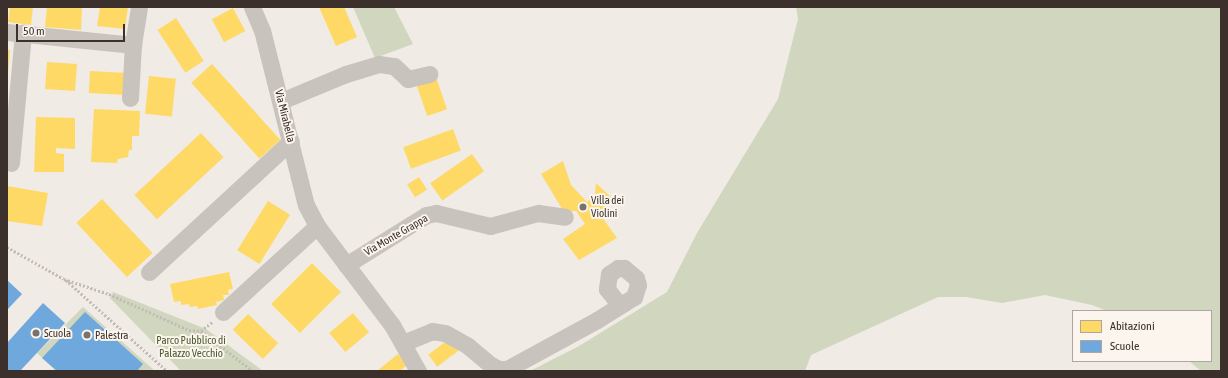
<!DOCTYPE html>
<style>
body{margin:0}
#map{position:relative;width:1228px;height:378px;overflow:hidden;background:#f0ebe5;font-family:"Asap Condensed",sans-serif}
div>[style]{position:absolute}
.green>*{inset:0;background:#d1d6bf}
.homes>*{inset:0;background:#ffd966;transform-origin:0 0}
.schools>*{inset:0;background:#6fa8dc}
.path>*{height:2.5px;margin-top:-1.25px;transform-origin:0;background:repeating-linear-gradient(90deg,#c2bbb6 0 2px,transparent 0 4px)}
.minor>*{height:17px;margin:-8.5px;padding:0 8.5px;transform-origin:8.5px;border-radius:8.5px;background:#c9c3be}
.dots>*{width:11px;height:11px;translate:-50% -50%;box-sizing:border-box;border:2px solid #fbf5ee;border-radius:50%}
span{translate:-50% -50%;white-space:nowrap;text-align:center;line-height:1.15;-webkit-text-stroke:4px #fbf5ee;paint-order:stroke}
.street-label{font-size:11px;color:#3b302b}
.poi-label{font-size:11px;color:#3b302b}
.left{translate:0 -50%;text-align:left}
.park-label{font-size:11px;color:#4a5a2e}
.frame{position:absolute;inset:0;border:8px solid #3b302b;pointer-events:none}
.legend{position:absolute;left:1072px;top:310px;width:140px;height:52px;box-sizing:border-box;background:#fbf5ee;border:1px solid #aea6a0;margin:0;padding:5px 7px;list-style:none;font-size:12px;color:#3b302b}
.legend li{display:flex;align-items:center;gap:8px;height:20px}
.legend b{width:20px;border:1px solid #aea6a0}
.scale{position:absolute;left:16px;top:24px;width:109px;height:18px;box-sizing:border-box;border:2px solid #3b302b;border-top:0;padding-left:5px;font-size:12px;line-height:14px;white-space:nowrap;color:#3b302b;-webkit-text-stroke:3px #fbf5ee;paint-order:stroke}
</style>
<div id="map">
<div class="green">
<i style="clip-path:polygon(353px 7px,394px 7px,413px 44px,375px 58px)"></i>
<i style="clip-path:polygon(796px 7px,1221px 7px,1221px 371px,1201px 371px,1189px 361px,1211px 361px,1211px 311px,1107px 311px,1092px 305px,1045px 295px,1002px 303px,966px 297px,938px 297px,811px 355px,805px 371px,530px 371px,579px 346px,667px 292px,697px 233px,778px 99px,798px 19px)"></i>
<i style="clip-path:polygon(113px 292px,206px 329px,263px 371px,181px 371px,110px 298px)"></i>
<i style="clip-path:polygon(83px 307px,155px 371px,56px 371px,37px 353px)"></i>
</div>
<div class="homes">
<i style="clip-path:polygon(10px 7px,33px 7px,31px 25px,8px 22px)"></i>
<i style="clip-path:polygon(47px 7px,82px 7px,81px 30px,45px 27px)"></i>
<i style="clip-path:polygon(100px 7px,128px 7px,125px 29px,97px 26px)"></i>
<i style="clip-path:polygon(319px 7px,344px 7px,357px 37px,336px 46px)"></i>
<i style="left:233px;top:8px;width:26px;height:24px;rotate:62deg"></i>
<i style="left:176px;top:18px;width:51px;height:22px;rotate:57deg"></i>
<i style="clip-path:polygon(7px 50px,10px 50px,8px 73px,7px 73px)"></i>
<i style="left:47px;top:62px;width:30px;height:27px;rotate:4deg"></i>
<i style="left:212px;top:64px;width:102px;height:28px;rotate:48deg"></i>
<i style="left:90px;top:71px;width:38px;height:22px;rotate:3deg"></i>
<i style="left:149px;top:76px;width:27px;height:38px;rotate:6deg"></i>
<i style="left:436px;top:77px;width:34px;height:21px;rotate:71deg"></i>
<i style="clip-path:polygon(94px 109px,140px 111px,139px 136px,132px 136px,132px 150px,129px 150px,128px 157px,118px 159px,117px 163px,91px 162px)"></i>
<i style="clip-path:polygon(36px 117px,75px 118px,75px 149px,56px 148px,56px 153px,64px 154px,64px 172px,34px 172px)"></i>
<i style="left:453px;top:129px;width:23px;height:53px;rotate:70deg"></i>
<i style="left:201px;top:133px;width:33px;height:91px;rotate:47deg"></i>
<i style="left:472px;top:154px;width:21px;height:51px;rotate:55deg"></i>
<i style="clip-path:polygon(563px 161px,571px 185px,587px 202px,595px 194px,596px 183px,614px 200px,599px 213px,617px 238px,579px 260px,563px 239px,585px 224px,576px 211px,564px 212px,541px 174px)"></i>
<i style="left:419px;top:177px;width:15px;height:14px;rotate:58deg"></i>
<i style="clip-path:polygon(7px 186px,48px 193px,42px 226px,7px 221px)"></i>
<i style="left:102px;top:199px;width:74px;height:35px;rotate:47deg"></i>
<i style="left:268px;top:201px;width:26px;height:58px;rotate:32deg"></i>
<i style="left:312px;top:263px;width:41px;height:58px;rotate:45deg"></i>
<i style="clip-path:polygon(229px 272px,233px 289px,228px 290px,229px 295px,223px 295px,224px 300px,216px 302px,217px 305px,198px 309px,197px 306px,190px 307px,189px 304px,181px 305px,181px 301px,174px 302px,170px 284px)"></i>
<i style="left:353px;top:313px;width:25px;height:31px;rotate:50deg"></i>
<i style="left:248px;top:314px;width:42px;height:22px;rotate:44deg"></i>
<i style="left:449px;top:339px;width:15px;height:26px;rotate:53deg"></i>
<i style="clip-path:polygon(398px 354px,407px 365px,400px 371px,377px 371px)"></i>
</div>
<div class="schools">
<i style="clip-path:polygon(7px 280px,22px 294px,7px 310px)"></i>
<i style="clip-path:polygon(43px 303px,65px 323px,20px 371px,7px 371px,7px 343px)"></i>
<i style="clip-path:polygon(85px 312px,143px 364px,137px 371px,57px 371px,42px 358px)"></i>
</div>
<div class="path">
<i style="left:7px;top:247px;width:65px;rotate:29.3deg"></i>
<i style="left:64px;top:279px;width:47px;rotate:18.4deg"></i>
<i style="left:109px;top:294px;width:88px;rotate:24.2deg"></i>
<i style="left:189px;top:330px;width:12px;rotate:5deg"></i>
<i style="left:201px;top:331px;width:66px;rotate:37.6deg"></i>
<i style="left:66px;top:280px;width:136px;rotate:42deg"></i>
<i style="left:201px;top:331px;width:14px;rotate:-39deg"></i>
</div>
<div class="minor">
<i style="left:252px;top:7px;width:25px;rotate:67deg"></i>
<i style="left:262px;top:30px;width:180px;rotate:75.9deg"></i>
<i style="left:306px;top:205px;width:24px;rotate:62deg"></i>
<i style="left:317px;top:226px;width:124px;rotate:52.9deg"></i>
<i style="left:392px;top:325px;width:53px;rotate:60.5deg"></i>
<i style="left:7px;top:32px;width:127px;rotate:5.9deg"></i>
<i style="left:130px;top:98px;width:53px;rotate:-86.8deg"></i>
<i style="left:133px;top:45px;width:38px;rotate:-81deg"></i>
<i style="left:281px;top:101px;width:70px;rotate:-22.6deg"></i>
<i style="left:346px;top:74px;width:34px;rotate:-17deg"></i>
<i style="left:379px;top:64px;width:15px;rotate:8deg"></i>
<i style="left:394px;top:66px;width:19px;rotate:43deg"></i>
<i style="left:408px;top:79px;width:22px;rotate:-13deg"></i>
<i style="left:11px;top:163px;width:131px;rotate:-84.7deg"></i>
<i style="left:346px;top:265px;width:94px;rotate:-32deg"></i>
<i style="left:426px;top:215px;width:10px;rotate:-11deg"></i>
<i style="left:436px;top:213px;width:56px;rotate:13.5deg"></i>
<i style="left:490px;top:226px;width:50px;rotate:-15.2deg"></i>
<i style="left:538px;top:213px;width:27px;rotate:8deg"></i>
<i style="left:149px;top:272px;width:193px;rotate:-42.7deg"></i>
<i style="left:223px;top:312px;width:127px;rotate:-42.5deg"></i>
<i style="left:403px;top:343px;width:31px;rotate:-22deg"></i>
<i style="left:432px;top:331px;width:13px;rotate:9deg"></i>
<i style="left:445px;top:333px;width:26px;rotate:29deg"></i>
<i style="left:468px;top:346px;width:30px;rotate:40deg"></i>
<i style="left:491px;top:365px;width:9px;rotate:27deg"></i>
<i style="left:499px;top:369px;width:8px"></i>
<i style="left:507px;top:369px;width:102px;rotate:-28.6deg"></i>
<i style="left:597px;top:320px;width:32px;rotate:-32deg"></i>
<i style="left:624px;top:303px;width:12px;rotate:-31deg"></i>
<i style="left:634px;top:297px;width:13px;rotate:-72deg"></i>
<i style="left:638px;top:285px;width:7px;rotate:-106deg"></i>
<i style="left:636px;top:278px;width:16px;rotate:-140deg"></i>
<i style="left:624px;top:268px;width:6px;rotate:180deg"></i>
<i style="left:618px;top:268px;width:11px;rotate:146deg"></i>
<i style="left:609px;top:274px;width:15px;rotate:98deg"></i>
<i style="left:607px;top:289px;width:16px;rotate:52deg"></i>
<i style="left:617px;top:302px;width:7px;rotate:8deg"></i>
</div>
<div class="dots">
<i style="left:583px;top:207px;background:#7a716c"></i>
<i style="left:36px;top:333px;background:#7a716c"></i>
<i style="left:87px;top:335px;background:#7a716c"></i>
</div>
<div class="street-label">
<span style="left:285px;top:116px;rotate:76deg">Via Mirabella</span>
<span style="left:396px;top:235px;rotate:-30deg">Via Monte Grappa</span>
</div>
<div class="poi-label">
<span class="left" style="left:591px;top:207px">Villa dei<br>Violini</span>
<span class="left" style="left:44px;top:333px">Scuola</span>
<span class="left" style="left:95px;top:335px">Palestra</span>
</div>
<div class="park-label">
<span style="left:191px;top:347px">Parco Pubblico di<br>Palazzo Vecchio</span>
</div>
<div class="frame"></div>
<ul class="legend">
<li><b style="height:11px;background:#ffd966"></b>Abitazioni</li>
<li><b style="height:11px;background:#6fa8dc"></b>Scuole</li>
</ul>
<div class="scale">50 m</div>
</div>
